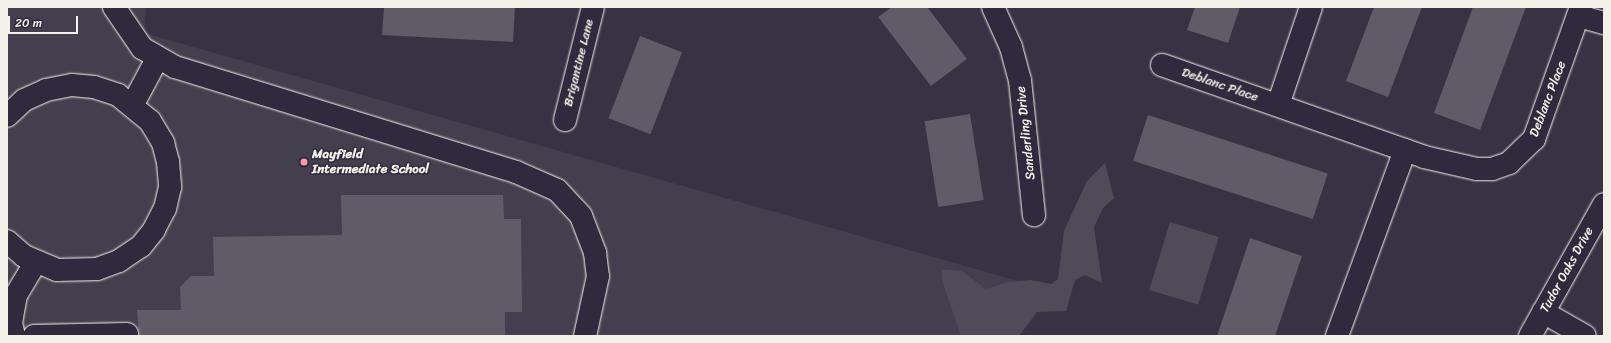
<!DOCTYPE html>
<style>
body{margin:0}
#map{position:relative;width:1611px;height:343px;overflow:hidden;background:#373244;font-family:Sriracha,sans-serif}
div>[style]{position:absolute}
.built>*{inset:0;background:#433f4e}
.green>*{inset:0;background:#504b59;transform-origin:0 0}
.building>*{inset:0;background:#5f5c67;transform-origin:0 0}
.roads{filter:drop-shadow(0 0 1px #f4f1e8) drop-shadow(0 0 1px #f4f1e8)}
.minor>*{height:22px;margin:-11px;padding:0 11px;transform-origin:11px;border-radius:11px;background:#2f2a3d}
.dots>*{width:11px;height:11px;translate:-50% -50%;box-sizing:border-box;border:2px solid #2f2a3d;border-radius:50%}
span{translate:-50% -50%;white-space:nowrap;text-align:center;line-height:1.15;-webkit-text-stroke:3px #2f2a3d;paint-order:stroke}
.street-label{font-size:13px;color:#f4f1e8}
.poi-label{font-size:13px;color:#f4f1e8;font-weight:700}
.left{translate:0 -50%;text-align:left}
.frame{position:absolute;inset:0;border:8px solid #f4f1e8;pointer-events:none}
.scale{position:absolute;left:8px;top:16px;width:70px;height:18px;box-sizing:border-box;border:2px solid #f4f1e8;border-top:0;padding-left:5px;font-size:12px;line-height:14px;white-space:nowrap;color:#f4f1e8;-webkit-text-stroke:3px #2f2a3d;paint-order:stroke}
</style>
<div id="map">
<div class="built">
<i style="clip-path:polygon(7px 7px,146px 7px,144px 33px,1057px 292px,1003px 336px,7px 336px)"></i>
</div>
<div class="green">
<i style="clip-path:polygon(1105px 163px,1114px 198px,1103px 208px,1094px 227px,1102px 283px,1085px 275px,1075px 280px,1066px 311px,1037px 312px,1019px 336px,961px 336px,942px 280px,942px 269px,962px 271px,986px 289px,1008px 282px,1031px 280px,1051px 284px,1058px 279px,1064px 231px,1087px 181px)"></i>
<i style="left:1170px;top:222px;width:51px;height:71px;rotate:17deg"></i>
</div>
<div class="building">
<i style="clip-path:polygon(384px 7px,515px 7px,513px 42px,382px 35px)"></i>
<i style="clip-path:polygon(892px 7px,927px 7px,967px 59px,931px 86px,878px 17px)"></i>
<i style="clip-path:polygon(1195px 7px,1240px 7px,1228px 43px,1187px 30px)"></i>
<i style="clip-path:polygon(1374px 7px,1422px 7px,1388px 97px,1346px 81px)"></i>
<i style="clip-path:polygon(1473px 7px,1526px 7px,1480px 130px,1434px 113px)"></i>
<i style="left:640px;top:36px;width:45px;height:88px;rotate:21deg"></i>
<i style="left:970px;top:114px;width:87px;height:46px;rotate:81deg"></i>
<i style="left:1148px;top:115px;width:189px;height:48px;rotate:18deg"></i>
<i style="clip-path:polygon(341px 195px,503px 195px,504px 219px,521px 219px,522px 312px,505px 312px,505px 336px,139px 336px,137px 310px,181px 310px,180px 287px,191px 276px,214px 276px,213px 237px,342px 235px)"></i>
<i style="clip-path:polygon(1250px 238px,1302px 256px,1275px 336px,1217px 336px)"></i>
</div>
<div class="roads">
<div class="minor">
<i style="left:114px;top:7px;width:50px;rotate:55.7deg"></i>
<i style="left:142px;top:48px;width:38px;rotate:30deg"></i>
<i style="left:175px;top:67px;width:357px;rotate:17.1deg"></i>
<i style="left:516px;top:172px;width:45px;rotate:23.7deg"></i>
<i style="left:557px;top:190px;width:35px;rotate:47deg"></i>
<i style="left:581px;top:216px;width:40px;rotate:69deg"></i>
<i style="left:595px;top:253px;width:23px;rotate:83deg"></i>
<i style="left:598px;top:276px;width:61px;rotate:102.2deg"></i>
<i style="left:993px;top:7px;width:44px;rotate:65.8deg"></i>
<i style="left:1011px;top:47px;width:34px;rotate:75deg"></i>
<i style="left:1020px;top:80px;width:136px;rotate:84.1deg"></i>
<i style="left:1579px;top:16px;width:26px;rotate:16deg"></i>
<i style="left:1162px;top:65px;width:278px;rotate:19.3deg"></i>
<i style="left:1424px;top:157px;width:54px;rotate:12.8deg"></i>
<i style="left:1477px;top:169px;width:15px"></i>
<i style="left:1492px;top:169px;width:18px;rotate:-19deg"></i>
<i style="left:1509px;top:163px;width:35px;rotate:-44deg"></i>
<i style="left:1534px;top:139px;width:140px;rotate:-70.4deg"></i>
<i style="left:133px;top:104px;width:51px;rotate:-61.9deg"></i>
<i style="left:1278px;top:105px;width:103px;rotate:-71.4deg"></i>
<i style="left:7px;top:116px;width:23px;rotate:-43deg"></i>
<i style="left:24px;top:100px;width:24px;rotate:-24deg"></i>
<i style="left:46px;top:90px;width:26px;rotate:-11deg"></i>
<i style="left:72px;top:85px;width:22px;rotate:5deg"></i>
<i style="left:94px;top:87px;width:25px;rotate:18deg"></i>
<i style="left:118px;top:95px;width:41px;rotate:39.1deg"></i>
<i style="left:150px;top:121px;width:26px;rotate:59deg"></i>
<i style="left:163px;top:143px;width:20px;rotate:75deg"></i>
<i style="left:168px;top:162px;width:25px;rotate:85deg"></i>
<i style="left:170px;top:187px;width:22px;rotate:103deg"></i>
<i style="left:165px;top:208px;width:25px;rotate:117deg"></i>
<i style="left:154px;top:230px;width:21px;rotate:129deg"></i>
<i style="left:141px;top:246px;width:27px;rotate:146deg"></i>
<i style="left:119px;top:261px;width:23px;rotate:160deg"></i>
<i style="left:97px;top:269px;width:40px;rotate:178.6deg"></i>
<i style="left:57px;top:270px;width:36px;rotate:-157deg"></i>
<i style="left:24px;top:256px;width:23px;rotate:-139deg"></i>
<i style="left:565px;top:120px;width:116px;rotate:-76.1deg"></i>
<i style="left:1543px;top:312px;width:48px;rotate:29.7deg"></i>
<i style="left:14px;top:336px;width:13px;rotate:-103deg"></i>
<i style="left:11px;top:323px;width:28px;rotate:-80deg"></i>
<i style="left:16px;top:295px;width:37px;rotate:-59deg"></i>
<i style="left:34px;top:336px;width:93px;rotate:-1.2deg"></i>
<i style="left:1337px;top:336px;width:198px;rotate:-69.9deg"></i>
<i style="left:1530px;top:336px;width:151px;rotate:-60.7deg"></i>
</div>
</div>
<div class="dots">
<i style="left:304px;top:162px;background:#ff9aa2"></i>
</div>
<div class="street-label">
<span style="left:579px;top:63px;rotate:-76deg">Brigantine Lane</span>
<span style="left:1220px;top:85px;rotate:19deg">Deblanc Place</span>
<span style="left:1548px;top:99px;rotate:-69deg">Deblanc Place</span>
<span style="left:1026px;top:133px;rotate:-96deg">Sanderling Drive</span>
<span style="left:1567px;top:270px;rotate:-61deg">Tudor Oaks Drive</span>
</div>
<div class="poi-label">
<span class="left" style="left:312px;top:162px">Mayfield<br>Intermediate School</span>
</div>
<div class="frame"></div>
<div class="scale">20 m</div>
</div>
